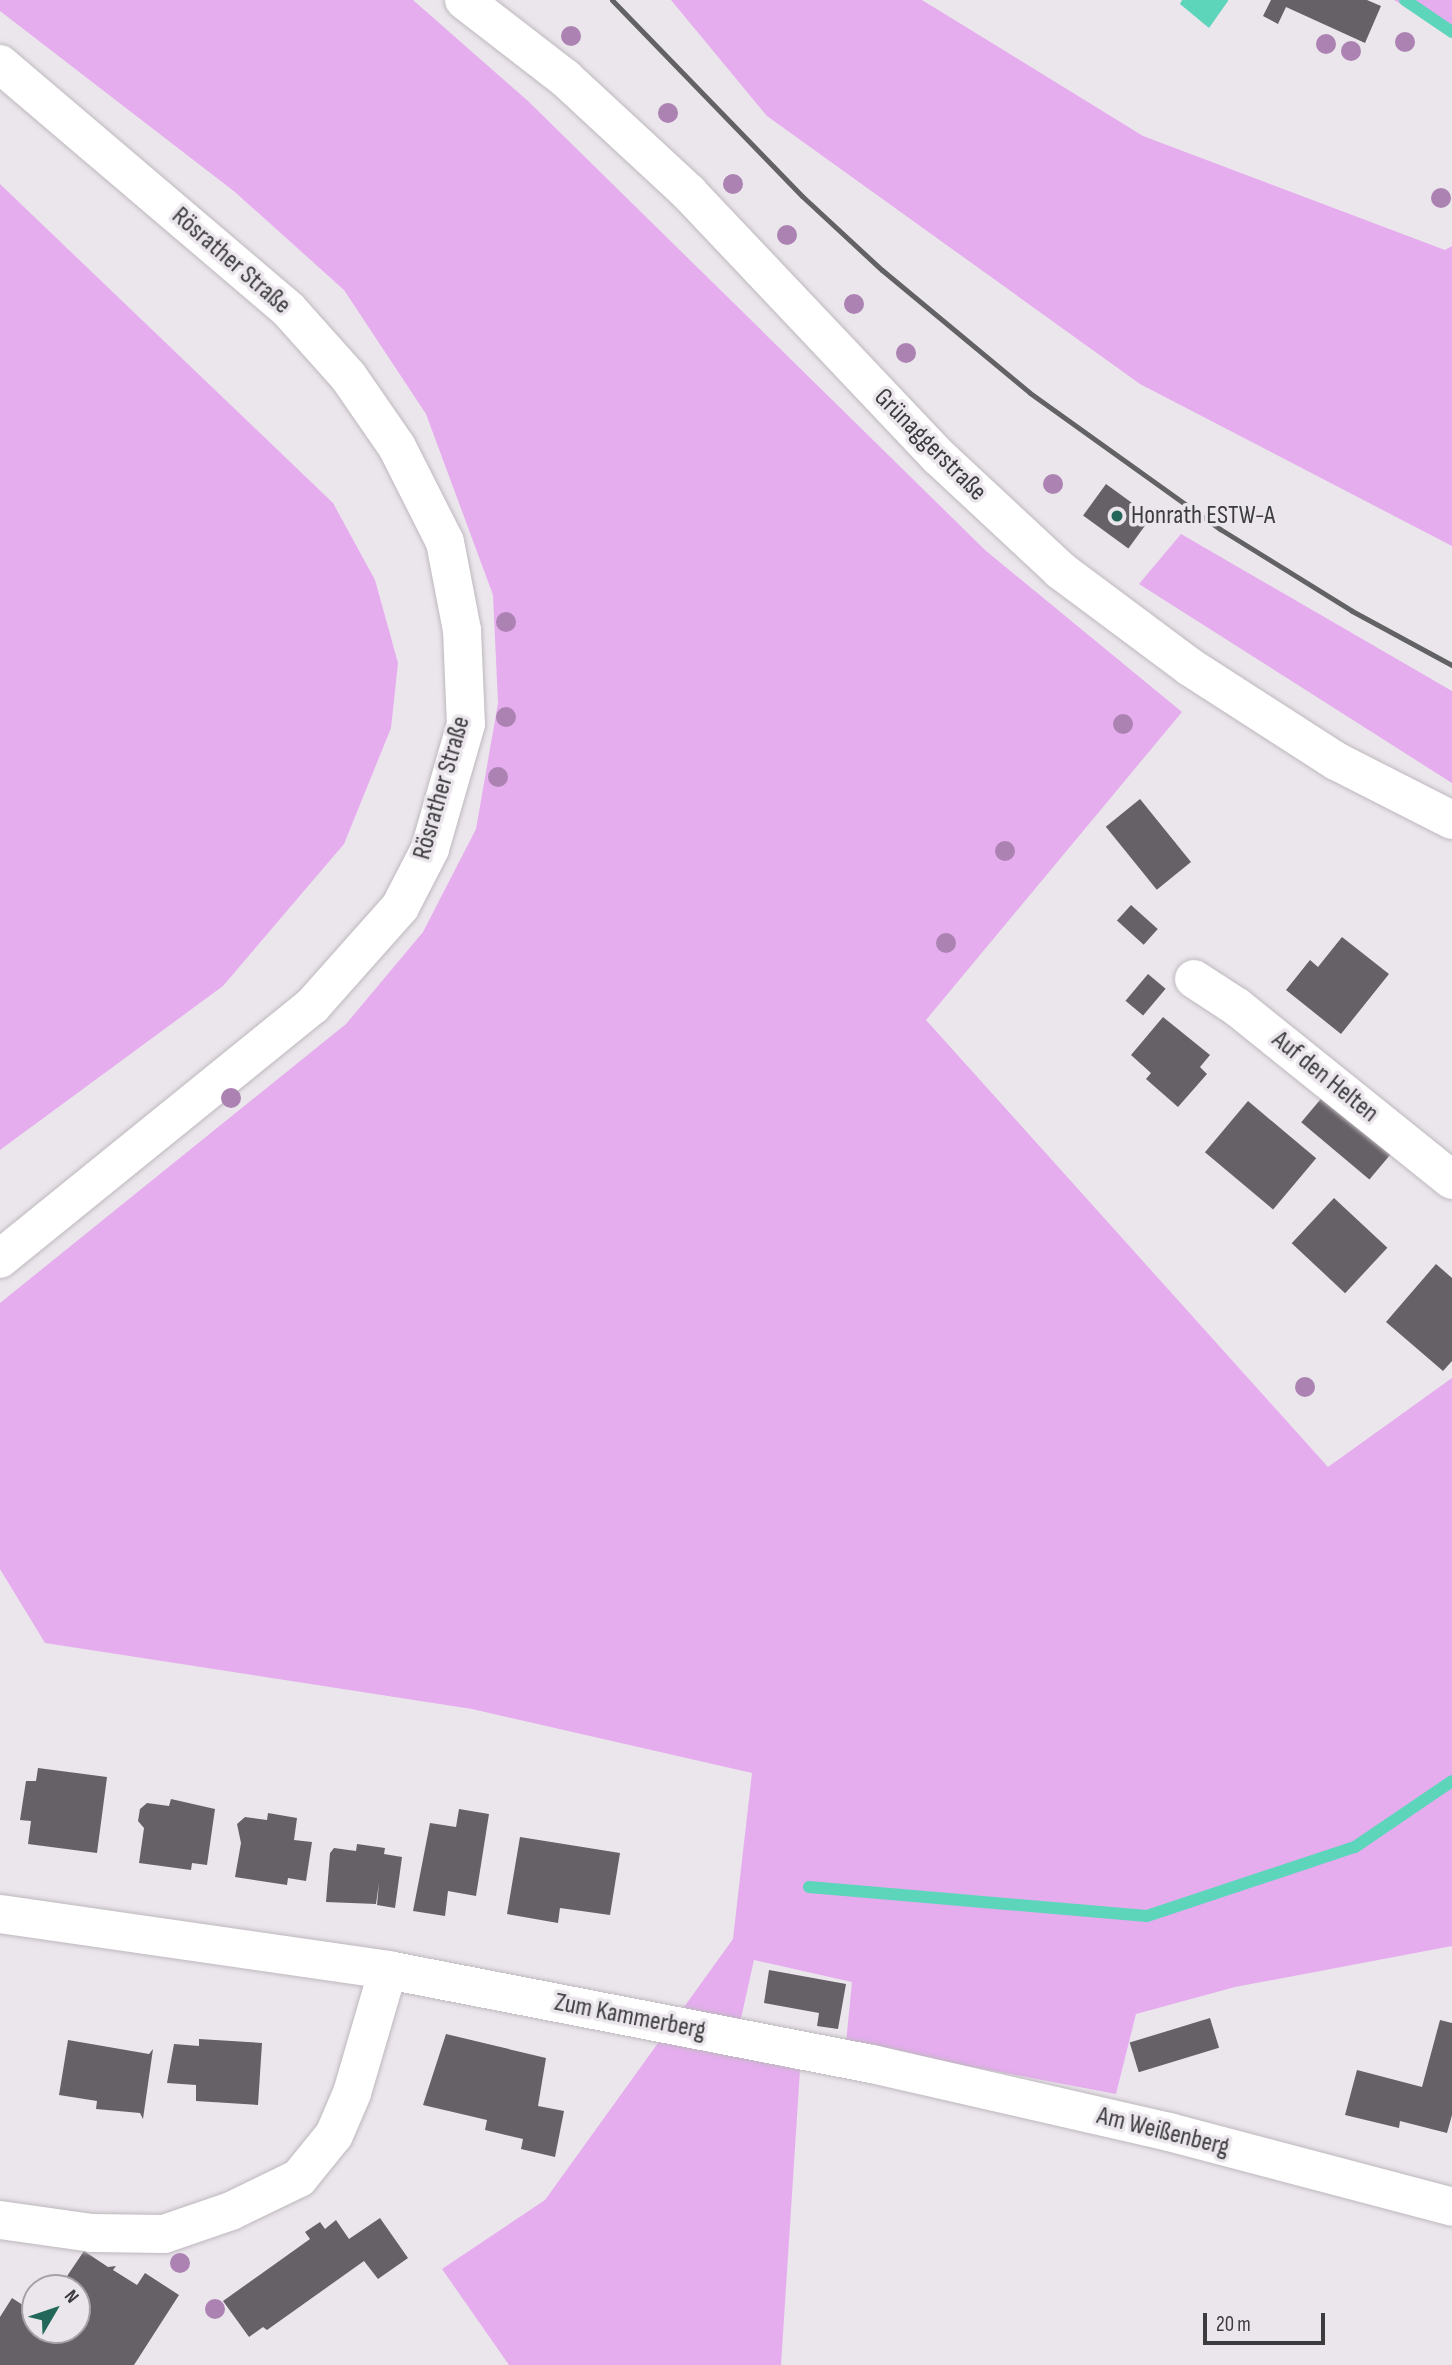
<!DOCTYPE html>
<meta charset="utf-8">
<style>
body{margin:0}
#map{position:relative;width:1452px;height:2365px;overflow:hidden;background:#ebe6ec;font-family:"Sofia Sans Condensed",sans-serif}
div>[style]{position:absolute}
.green>*{inset:0;background:#e5adee}
.water>*{inset:0;background:#5dd5bb}
.stream>*{height:12px;margin:-6px;padding:0 6px;transform-origin:6px;border-radius:6px;background:#5dd5bb}
.building>*{inset:0;background:#666166;transform-origin:0 0}
.roads{filter:drop-shadow(0 0 2px #bdb8bd) drop-shadow(0 0 2px #bdb8bd)}
.street>*{height:38px;margin:-19px;padding:0 19px;transform-origin:19px;border-radius:19px;background:#fff}
.secondary>*{height:38px;margin:-19px;padding:0 19px;transform-origin:19px;border-radius:19px;background:#fff}
.rail>*{height:5px;margin:-2.5px;padding:0 2.5px;transform-origin:2.5px;border-radius:2.5px;background:#626163}
.trees>*{width:20px;height:20px;margin:-10px;border-radius:50%;background:#ab82b2}
.dots>*{width:19px;height:19px;translate:-50% -50%;box-sizing:border-box;border:4px solid #ebe6ec;border-radius:50%}
span{translate:-50% -50%;white-space:nowrap;text-align:center;line-height:1.15;-webkit-text-stroke:7px #ebe6ec;paint-order:stroke}
.street-label{font-size:26px;color:#3c3b3d}
.poi-label{font-size:26px;color:#3c3b3d}
.left{translate:0 -50%;text-align:left}
.north{position:absolute;left:21px;top:2274px;width:70px;height:70px;box-sizing:border-box;background:#ebe6ec;border:2px solid #a5a2a6;border-radius:50%;rotate:51deg;font-size:19px;font-weight:700;line-height:28px;text-align:center;color:#3c3b3d}
.north::after{content:'';display:block;margin:auto;width:24px;height:32px;background:#226759;clip-path:polygon(50% 0,100% 100%,50% 72%,0 100%)}
.scale{position:absolute;left:1203px;top:2313px;width:122px;height:32px;box-sizing:border-box;border:4px solid #3c3b3d;border-top:0;padding-left:9px;font-size:21px;line-height:24px;white-space:nowrap;color:#3c3b3d;-webkit-text-stroke:5px #ebe6ec;paint-order:stroke}
</style>
<div id="map">
<div class="green">
<i style="clip-path:polygon(0 0,413px 0,528px 101px,985px 550px,1182px 712px,926px 1020px,1328px 1467px,1452px 1378px,1452px 1946px,1235px 1987px,1136px 2014px,1116px 2094px,846px 2043px,852px 1982px,754px 1960px,733px 2054px,800px 2070px,781px 2365px,509px 2365px,442px 2269px,545px 2200px,733px 1939px,752px 1773px,472px 1709px,45px 1643px,0 1569px,0 1303px,346px 1024px,423px 932px,476px 829px,498px 703px,493px 595px,426px 414px,344px 290px,235px 192px,0 11px)"></i>
<i style="clip-path:polygon(671px 0,922px 0,1143px 136px,1445px 250px,1452px 246px,1452px 546px,1140px 384px,767px 116px)"></i>
<i style="clip-path:polygon(1394px 0,1452px 0,1452px 36px,1439px 27px)"></i>
<i style="clip-path:polygon(0 184px,333px 503px,375px 580px,398px 663px,391px 728px,344px 844px,223px 986px,0 1150px)"></i>
<i style="clip-path:polygon(1181px 534px,1452px 691px,1452px 783px,1139px 584px)"></i>
</div>
<div class="water">
<i style="clip-path:polygon(1182px 0,1228px 0,1228px 1px,1209px 28px,1180px 4px)"></i>
</div>
<div class="stream">
<i style="left:1405px;top:0;width:57px;rotate:34.2deg"></i>
<i style="left:809px;top:1887px;width:339px;rotate:4.9deg"></i>
<i style="left:1147px;top:1916px;width:219px;rotate:-18.4deg"></i>
<i style="left:1355px;top:1847px;width:117px;rotate:-34.2deg"></i>
</div>
<div class="building">
<i style="clip-path:polygon(1271px 0,1367px 0,1381px 6px,1365px 43px,1286px 7px,1278px 24px,1263px 16px)"></i>
<i style="left:1106px;top:484px;width:56px;height:39px;rotate:36deg"></i>
<i style="left:1140px;top:799px;width:81px;height:44px;rotate:51deg"></i>
<i style="left:1131px;top:905px;width:36px;height:21px;rotate:42deg"></i>
<i style="clip-path:polygon(1342px 937px,1389px 974px,1341px 1034px,1286px 990px,1310px 960px,1318px 967px)"></i>
<i style="left:1148px;top:974px;width:23px;height:35px;rotate:40deg"></i>
<i style="clip-path:polygon(1163px 1017px,1210px 1055px,1200px 1067px,1207px 1074px,1178px 1107px,1146px 1079px,1151px 1073px,1131px 1055px)"></i>
<i style="left:1325px;top:1094px;width:89px;height:37px;rotate:40deg"></i>
<i style="left:1248px;top:1101px;width:89px;height:67px;rotate:40deg"></i>
<i style="left:1334px;top:1198px;width:73px;height:62px;rotate:43deg"></i>
<i style="clip-path:polygon(1436px 1264px,1452px 1278px,1452px 1361px,1443px 1371px,1386px 1322px)"></i>
<i style="clip-path:polygon(38px 1768px,107px 1777px,97px 1853px,28px 1844px,31px 1821px,20px 1820px,26px 1781px,36px 1781px)"></i>
<i style="clip-path:polygon(171px 1799px,215px 1809px,207px 1865px,192px 1863px,191px 1870px,139px 1863px,144px 1828px,138px 1821px,140px 1809px,147px 1803px,169px 1806px)"></i>
<i style="clip-path:polygon(459px 1809px,489px 1814px,476px 1896px,448px 1891px,445px 1916px,413px 1911px,430px 1823px,456px 1827px)"></i>
<i style="clip-path:polygon(268px 1813px,297px 1818px,294px 1840px,312px 1842px,306px 1881px,288px 1878px,287px 1885px,235px 1877px,241px 1843px,237px 1824px,245px 1817px,267px 1820px)"></i>
<i style="clip-path:polygon(520px 1837px,620px 1853px,610px 1915px,560px 1908px,558px 1923px,507px 1914px)"></i>
<i style="clip-path:polygon(357px 1844px,385px 1848px,384px 1854px,402px 1857px,395px 1908px,377px 1905px,379px 1883px,376px 1904px,326px 1902px,330px 1853px,334px 1848px,356px 1851px)"></i>
<i style="clip-path:polygon(769px 1970px,846px 1984px,838px 2029px,817px 2026px,819px 2013px,764px 2003px)"></i>
<i style="left:1210px;top:2018px;width:31px;height:84px;rotate:73deg"></i>
<i style="clip-path:polygon(1440px 2020px,1452px 2023px,1452px 2115px,1447px 2133px,1400px 2121px,1399px 2128px,1345px 2115px,1357px 2070px,1422px 2087px)"></i>
<i style="clip-path:polygon(446px 2034px,546px 2058px,538px 2106px,564px 2111px,555px 2157px,521px 2149px,523px 2139px,485px 2130px,487px 2120px,423px 2105px)"></i>
<i style="clip-path:polygon(199px 2039px,262px 2043px,258px 2105px,196px 2101px,196px 2085px,167px 2083px,174px 2044px,199px 2046px)"></i>
<i style="clip-path:polygon(68px 2040px,149px 2054px,153px 2049px,143px 2119px,140px 2113px,96px 2109px,97px 2101px,59px 2095px)"></i>
<i style="clip-path:polygon(380px 2218px,408px 2258px,378px 2279px,364px 2261px,267px 2330px,263px 2327px,249px 2337px,223px 2301px,310px 2239px,305px 2232px,320px 2222px,325px 2229px,336px 2220px,349px 2239px)"></i>
<i style="clip-path:polygon(84px 2251px,108px 2267px,116px 2266px,113px 2270px,137px 2285px,145px 2273px,179px 2295px,134px 2365px,0 2365px,0 2317px,12px 2298px,35px 2313px,35px 2330px,77px 2330px,77px 2288px,59px 2288px)"></i>
</div>
<div class="roads">
<div class="street">
<i style="left:1194px;top:979px;width:51px;rotate:33.1deg"></i>
<i style="left:1237px;top:1007px;width:276px;rotate:38.8deg"></i>
<i style="left:0;top:1914px;width:392px;rotate:8.2deg"></i>
<i style="left:388px;top:1970px;width:493px;rotate:11deg"></i>
<i style="left:872px;top:2064px;width:305px;rotate:12.9deg"></i>
<i style="left:1169px;top:2132px;width:293px;rotate:14.8deg"></i>
<i style="left:0;top:2220px;width:93px;rotate:8deg"></i>
<i style="left:92px;top:2233px;width:72px;rotate:0.8deg"></i>
<i style="left:164px;top:2234px;width:71px;rotate:-18.9deg"></i>
<i style="left:231px;top:2211px;width:76px;rotate:-25.9deg"></i>
<i style="left:299px;top:2178px;width:55px;rotate:-50.9deg"></i>
<i style="left:334px;top:2135px;width:46px;rotate:-66.8deg"></i>
<i style="left:352px;top:2093px;width:128px;rotate:-73.7deg"></i>
</div>
<div class="secondary">
<i style="left:464px;top:0;width:128px;rotate:37.7deg"></i>
<i style="left:565px;top:78px;width:169px;rotate:42.8deg"></i>
<i style="left:689px;top:193px;width:364px;rotate:46.6deg"></i>
<i style="left:939px;top:457px;width:166px;rotate:43deg"></i>
<i style="left:1060px;top:570px;width:162px;rotate:36.7deg"></i>
<i style="left:1190px;top:667px;width:174px;rotate:32.8deg"></i>
<i style="left:1336px;top:761px;width:130px;rotate:27deg"></i>
<i style="left:0;top:64px;width:378px;rotate:40.4deg"></i>
<i style="left:288px;top:309px;width:90px;rotate:48.2deg"></i>
<i style="left:348px;top:376px;width:86px;rotate:55.4deg"></i>
<i style="left:397px;top:447px;width:106px;rotate:63.2deg"></i>
<i style="left:445px;top:542px;width:90px;rotate:79.1deg"></i>
<i style="left:462px;top:630px;width:94px;rotate:87.6deg"></i>
<i style="left:466px;top:724px;width:130px;rotate:106.1deg"></i>
<i style="left:430px;top:849px;width:65px;rotate:117.3deg"></i>
<i style="left:400px;top:907px;width:132px;rotate:131.6deg"></i>
<i style="left:312px;top:1006px;width:402px;rotate:141deg"></i>
</div>
</div>
<div class="rail">
<i style="left:612px;top:0;width:273px;rotate:45.9deg"></i>
<i style="left:802px;top:196px;width:109px;rotate:42.8deg"></i>
<i style="left:882px;top:270px;width:192px;rotate:39.7deg"></i>
<i style="left:1030px;top:393px;width:234px;rotate:35.6deg"></i>
<i style="left:1220px;top:529px;width:155px;rotate:31.8deg"></i>
<i style="left:1352px;top:611px;width:114px;rotate:28.4deg"></i>
</div>
<div class="trees">
<i style="left:571px;top:36px"></i>
<i style="left:1405px;top:42px"></i>
<i style="left:1326px;top:44px"></i>
<i style="left:1351px;top:51px"></i>
<i style="left:668px;top:113px"></i>
<i style="left:733px;top:184px"></i>
<i style="left:1441px;top:198px"></i>
<i style="left:787px;top:235px"></i>
<i style="left:854px;top:304px"></i>
<i style="left:906px;top:353px"></i>
<i style="left:1053px;top:484px"></i>
<i style="left:506px;top:622px"></i>
<i style="left:506px;top:717px"></i>
<i style="left:1123px;top:724px"></i>
<i style="left:498px;top:777px"></i>
<i style="left:1005px;top:851px"></i>
<i style="left:946px;top:943px"></i>
<i style="left:231px;top:1098px"></i>
<i style="left:1305px;top:1387px"></i>
<i style="left:180px;top:2263px"></i>
<i style="left:215px;top:2309px"></i>
</div>
<div class="dots">
<i style="left:1117px;top:516px;background:#226759"></i>
</div>
<div class="street-label">
<span style="left:231px;top:261px;rotate:41deg">Rösrather Straße</span>
<span style="left:930px;top:445px;rotate:45deg">Grünaggerstraße</span>
<span style="left:442px;top:788px;rotate:-74deg">Rösrather Straße</span>
<span style="left:1325px;top:1077px;rotate:39deg">Auf den Helten</span>
<span style="left:630px;top:2017px;rotate:11deg">Zum Kammerberg</span>
<span style="left:1163px;top:2132px;rotate:14deg">Am Weißenberg</span>
</div>
<div class="poi-label">
<span class="left" style="left:1131px;top:516px">Honrath ESTW-A</span>
</div>
<div class="north">N</div>
<div class="scale">20 m</div>
</div>
